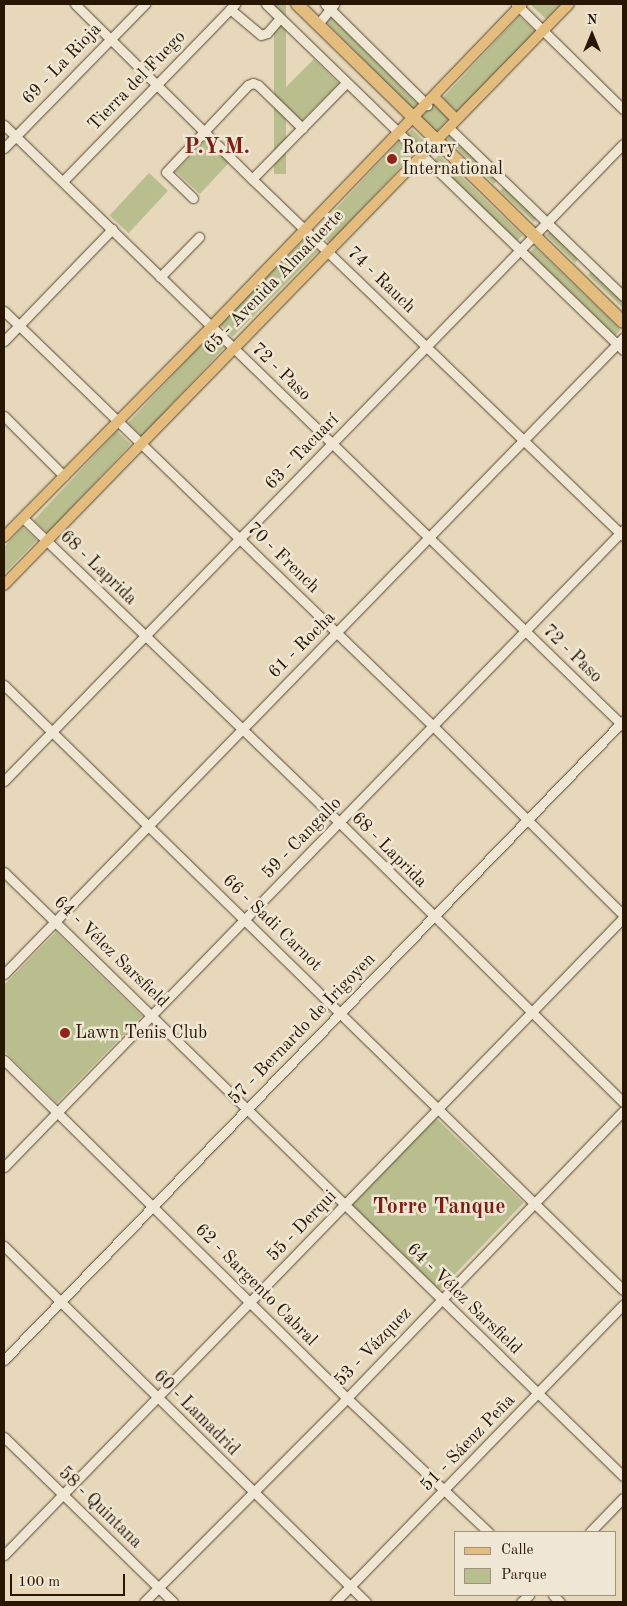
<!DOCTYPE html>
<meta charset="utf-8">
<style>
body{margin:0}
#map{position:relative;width:627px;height:1606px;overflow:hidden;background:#e7d8bc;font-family:"Old Standard TT",serif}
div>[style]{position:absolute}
.green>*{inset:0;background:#b9be8e;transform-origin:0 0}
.roads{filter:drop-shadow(0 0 1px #574730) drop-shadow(0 0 1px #574730)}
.minor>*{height:9px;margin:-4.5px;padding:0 4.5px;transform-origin:4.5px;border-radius:4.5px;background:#efe6d3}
.major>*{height:10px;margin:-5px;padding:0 5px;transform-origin:5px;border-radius:5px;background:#e4bc7e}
.highway>*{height:12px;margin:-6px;padding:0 6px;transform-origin:6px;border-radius:6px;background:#e4bc7e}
.dots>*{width:14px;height:14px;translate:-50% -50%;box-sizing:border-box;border:2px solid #efe6d3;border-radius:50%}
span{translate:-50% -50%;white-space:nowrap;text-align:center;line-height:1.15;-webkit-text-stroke:5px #efe6d3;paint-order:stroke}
.street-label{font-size:18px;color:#271702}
.poi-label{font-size:18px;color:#271702}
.left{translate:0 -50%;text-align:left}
.district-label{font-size:22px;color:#7a1f14;font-weight:700}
.frame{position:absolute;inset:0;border:5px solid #271702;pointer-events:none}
.legend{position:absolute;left:454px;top:1531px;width:162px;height:65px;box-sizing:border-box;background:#efe6d3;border:1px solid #9f937f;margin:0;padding:6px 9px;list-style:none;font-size:15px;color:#271702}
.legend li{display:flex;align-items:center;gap:10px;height:25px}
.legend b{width:25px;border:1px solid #9f937f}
.north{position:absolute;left:567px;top:10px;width:50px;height:50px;-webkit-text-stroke:4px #efe6d3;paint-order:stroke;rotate:0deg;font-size:14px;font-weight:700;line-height:20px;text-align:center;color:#271702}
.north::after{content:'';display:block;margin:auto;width:18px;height:22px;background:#271702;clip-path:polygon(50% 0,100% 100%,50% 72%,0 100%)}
.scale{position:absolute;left:10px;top:1574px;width:115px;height:22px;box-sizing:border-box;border:2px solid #271702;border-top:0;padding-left:6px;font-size:15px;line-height:18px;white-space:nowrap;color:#271702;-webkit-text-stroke:4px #efe6d3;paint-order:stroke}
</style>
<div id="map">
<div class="green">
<i style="left:274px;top:4px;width:12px;height:170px"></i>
<i style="clip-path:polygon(530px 4px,561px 4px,546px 19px)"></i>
<i style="left:519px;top:16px;width:23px;height:112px;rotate:43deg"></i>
<i style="left:331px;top:17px;width:124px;height:7px;rotate:45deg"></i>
<i style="left:314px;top:59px;width:35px;height:53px;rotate:45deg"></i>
<i style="left:434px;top:104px;width:21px;height:18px;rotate:45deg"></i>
<i style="left:412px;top:129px;width:17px;height:9px;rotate:45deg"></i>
<i style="clip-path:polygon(451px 135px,497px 181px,494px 184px,447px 139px)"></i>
<i style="left:205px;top:140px;width:33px;height:43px;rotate:43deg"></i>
<i style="left:399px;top:141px;width:19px;height:122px;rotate:43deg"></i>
<i style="left:439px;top:155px;width:116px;height:10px;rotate:44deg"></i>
<i style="left:149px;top:173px;width:26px;height:58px;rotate:43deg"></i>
<i style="clip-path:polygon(504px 187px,537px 219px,534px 222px,500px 191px)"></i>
<i style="clip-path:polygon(550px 231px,578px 259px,575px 263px,546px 235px)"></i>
<i style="left:306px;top:238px;width:18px;height:122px;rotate:45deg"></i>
<i style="left:535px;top:247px;width:119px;height:8px;rotate:44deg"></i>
<i style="clip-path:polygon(592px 271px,623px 301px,623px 308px,588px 275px)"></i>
<i style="left:211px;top:334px;width:19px;height:122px;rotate:43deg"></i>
<i style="left:117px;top:431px;width:19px;height:122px;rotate:43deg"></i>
<i style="clip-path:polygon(23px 527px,37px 540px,4px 574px,4px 547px)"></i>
<i style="clip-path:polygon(56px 932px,142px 1016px,57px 1103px,4px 1051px,4px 985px)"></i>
<i style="left:436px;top:1118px;width:122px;height:121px;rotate:44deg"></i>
</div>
<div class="roads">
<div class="minor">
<i style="left:75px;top:4px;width:249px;rotate:44.7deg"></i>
<i style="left:252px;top:179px;width:515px;rotate:43.9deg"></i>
<i style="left:266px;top:4px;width:497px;rotate:44.1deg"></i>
<i style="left:325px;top:4px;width:144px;rotate:44.7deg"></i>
<i style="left:516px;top:4px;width:150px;rotate:44.5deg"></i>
<i style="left:230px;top:9px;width:40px;rotate:40deg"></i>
<i style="left:261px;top:35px;width:6px;rotate:-18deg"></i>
<i style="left:267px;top:33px;width:20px;rotate:-49deg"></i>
<i style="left:318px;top:24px;width:26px;rotate:-51deg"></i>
<i style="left:4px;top:125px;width:863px;rotate:44.15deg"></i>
<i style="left:448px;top:127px;width:243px;rotate:44deg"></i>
<i style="left:4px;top:148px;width:202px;rotate:-45.6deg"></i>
<i style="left:252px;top:179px;width:134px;rotate:-45.6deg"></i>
<i style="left:63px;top:181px;width:247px;rotate:-45.8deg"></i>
<i style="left:193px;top:198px;width:37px;rotate:-136deg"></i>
<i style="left:166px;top:172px;width:120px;rotate:-46.7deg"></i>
<i style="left:248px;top:85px;width:5px;rotate:-22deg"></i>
<i style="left:253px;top:83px;width:5px;rotate:22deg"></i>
<i style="left:258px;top:85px;width:62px;rotate:44.3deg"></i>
<i style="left:160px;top:277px;width:56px;rotate:-45.7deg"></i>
<i style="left:4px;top:311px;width:597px;rotate:44.05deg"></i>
<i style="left:433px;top:726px;width:268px;rotate:44.8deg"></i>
<i style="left:4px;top:341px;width:156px;rotate:-46deg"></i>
<i style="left:4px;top:416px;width:85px;rotate:45deg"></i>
<i style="left:23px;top:518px;width:438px;rotate:43.9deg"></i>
<i style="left:339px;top:822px;width:399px;rotate:44.6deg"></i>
<i style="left:4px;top:685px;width:866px;rotate:44.34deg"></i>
<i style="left:4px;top:781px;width:888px;rotate:-45.82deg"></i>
<i style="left:4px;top:872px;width:865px;rotate:44.3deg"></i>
<i style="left:4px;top:974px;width:888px;rotate:-45.78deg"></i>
<i style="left:4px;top:1060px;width:482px;rotate:44.6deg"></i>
<i style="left:347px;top:1398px;width:195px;rotate:43.5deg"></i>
<i style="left:4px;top:1167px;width:888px;rotate:-45.82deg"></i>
<i style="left:4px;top:1246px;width:508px;rotate:44.52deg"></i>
<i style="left:4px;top:1360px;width:890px;rotate:-45.91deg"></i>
<i style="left:4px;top:1437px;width:236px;rotate:44.3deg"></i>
<i style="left:590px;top:1532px;width:47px;rotate:-45.9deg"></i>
<i style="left:4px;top:1555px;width:888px;rotate:-45.82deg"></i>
<i style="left:553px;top:1595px;width:10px;rotate:45deg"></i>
<i style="left:144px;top:1602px;width:288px;rotate:-45.1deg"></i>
<i style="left:347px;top:1398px;width:398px;rotate:-46.1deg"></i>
<i style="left:335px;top:1602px;width:414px;rotate:-45.9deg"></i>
<i style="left:521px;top:1602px;width:11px;rotate:-41deg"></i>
</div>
<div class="major">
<i style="left:434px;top:97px;width:31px;rotate:45deg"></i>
<i style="left:4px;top:537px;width:296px;rotate:-45.4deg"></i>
<i style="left:212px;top:326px;width:447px;rotate:-46.1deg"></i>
<i style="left:4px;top:585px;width:810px;rotate:-45.8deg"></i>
</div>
<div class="highway">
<i style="left:297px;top:4px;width:455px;rotate:44.3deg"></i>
</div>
</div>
<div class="dots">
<i style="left:392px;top:159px;background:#8f2418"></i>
<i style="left:65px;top:1033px;background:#8f2418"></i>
</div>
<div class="street-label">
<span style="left:62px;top:64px;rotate:-46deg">69 - La Rioja</span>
<span style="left:137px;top:81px;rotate:-46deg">Tierra del Fuego</span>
<span style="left:381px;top:280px;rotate:44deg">74 - Rauch</span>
<span style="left:274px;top:282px;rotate:-46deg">65 - Avenida Almafuerte</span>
<span style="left:281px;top:372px;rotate:44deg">72 - Paso</span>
<span style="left:302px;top:452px;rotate:-46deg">63 - Tacuarí</span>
<span style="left:283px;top:558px;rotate:44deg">70 - French</span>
<span style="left:98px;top:568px;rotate:44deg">68 - Laprida</span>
<span style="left:302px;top:645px;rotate:-45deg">61 - Rocha</span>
<span style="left:572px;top:654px;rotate:44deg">72 - Paso</span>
<span style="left:302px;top:838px;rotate:-46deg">59 - Cangallo</span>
<span style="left:389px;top:850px;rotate:45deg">68 - Laprida</span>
<span style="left:272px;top:923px;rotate:44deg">66 - Sadi Carnot</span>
<span style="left:111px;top:952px;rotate:44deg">64 - Vélez Sarsfield</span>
<span style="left:302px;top:1029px;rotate:-46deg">57 - Bernardo de Irigoyen</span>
<span style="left:302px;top:1226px;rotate:-46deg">55 - Derqui</span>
<span style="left:256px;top:1285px;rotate:45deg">62 - Sargento Cabral</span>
<span style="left:464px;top:1299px;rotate:44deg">64 - Vélez Sarsfield</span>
<span style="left:373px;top:1347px;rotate:-46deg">53 - Vázquez</span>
<span style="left:196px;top:1413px;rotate:45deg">60 - Lamadrid</span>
<span style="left:468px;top:1443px;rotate:-46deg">51 - Sáenz Peña</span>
<span style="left:100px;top:1508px;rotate:44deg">58 - Quintana</span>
</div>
<div class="poi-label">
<span class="left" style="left:402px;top:159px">Rotary<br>International</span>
<span class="left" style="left:75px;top:1033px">Lawn Tenis Club</span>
</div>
<div class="district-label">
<span style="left:217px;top:148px">P.Y.M.</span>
<span style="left:439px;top:1208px">Torre Tanque</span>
</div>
<div class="frame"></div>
<ul class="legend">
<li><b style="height:6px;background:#e4bc7e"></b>Calle</li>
<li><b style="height:14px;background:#b9be8e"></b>Parque</li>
</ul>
<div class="north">N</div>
<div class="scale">100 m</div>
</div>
